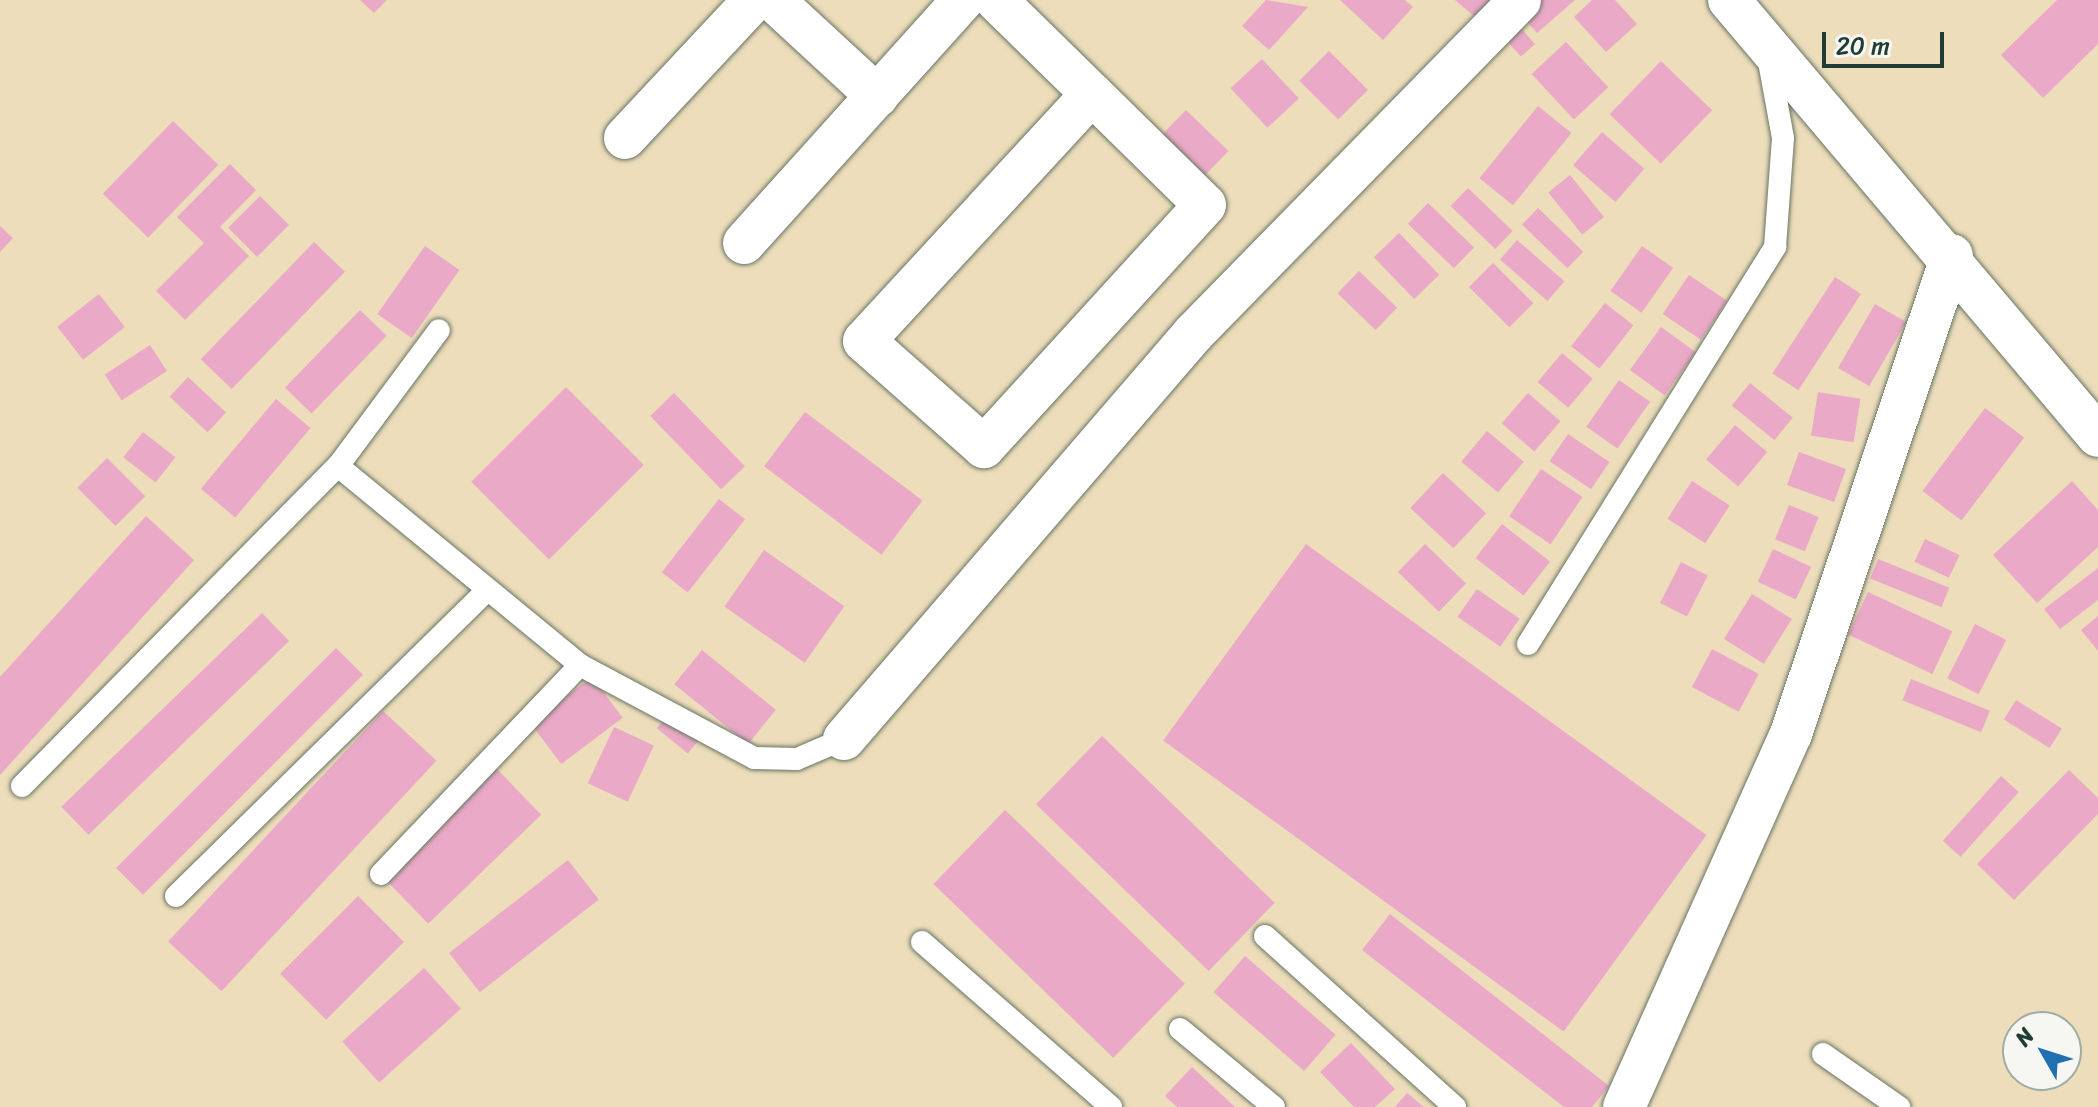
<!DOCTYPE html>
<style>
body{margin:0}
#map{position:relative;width:2098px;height:1107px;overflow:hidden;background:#edddbb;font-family:Sriracha,sans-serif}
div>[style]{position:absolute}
.building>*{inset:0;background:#eaa9c7;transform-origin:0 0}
.roads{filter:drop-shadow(0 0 2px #677563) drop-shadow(0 0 2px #677563)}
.lane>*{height:22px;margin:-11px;padding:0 11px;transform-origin:11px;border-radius:11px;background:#fff}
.street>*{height:42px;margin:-21px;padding:0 21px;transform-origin:21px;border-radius:21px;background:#fff}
span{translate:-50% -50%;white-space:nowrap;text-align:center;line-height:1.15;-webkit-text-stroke:8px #f6f6f2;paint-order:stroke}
.north{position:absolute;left:2002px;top:1011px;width:80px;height:80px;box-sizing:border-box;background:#f6f6f2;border:2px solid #a0aca6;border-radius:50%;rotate:309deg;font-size:22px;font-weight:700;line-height:32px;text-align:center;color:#1f3d34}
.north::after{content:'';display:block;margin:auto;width:28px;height:36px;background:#1f6fb2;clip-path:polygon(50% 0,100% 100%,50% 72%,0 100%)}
.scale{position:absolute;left:1822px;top:32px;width:122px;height:36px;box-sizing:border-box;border:4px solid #1f3d34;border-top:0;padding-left:10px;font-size:24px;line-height:28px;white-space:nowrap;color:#1f3d34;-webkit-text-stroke:6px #f6f6f2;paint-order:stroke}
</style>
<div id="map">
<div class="building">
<i style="clip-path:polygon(360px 0,387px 0,374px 13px)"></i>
<i style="clip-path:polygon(1266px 0,1308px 7px,1269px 50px,1242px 26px)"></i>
<i style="clip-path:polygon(1340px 0,1405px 0,1413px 7px,1383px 40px)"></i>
<i style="clip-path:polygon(1455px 0,1500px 0,1481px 22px)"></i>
<i style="clip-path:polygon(1541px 0,1575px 0,1537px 33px,1522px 16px)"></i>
<i style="clip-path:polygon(1592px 0,1615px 0,1637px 24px,1606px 52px,1574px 17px)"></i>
<i style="clip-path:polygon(2057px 0,2098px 0,2098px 44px,2043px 98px,2001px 55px)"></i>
<i style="left:1514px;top:20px;width:32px;height:19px;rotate:49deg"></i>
<i style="left:1566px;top:42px;width:62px;height:47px;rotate:47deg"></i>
<i style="left:1329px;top:51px;width:55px;height:42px;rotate:45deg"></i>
<i style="left:1262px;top:59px;width:54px;height:43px;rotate:47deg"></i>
<i style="left:1661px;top:61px;width:71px;height:74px;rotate:44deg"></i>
<i style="left:1538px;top:106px;width:43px;height:93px;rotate:39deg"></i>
<i style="left:1186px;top:110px;width:59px;height:39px;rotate:44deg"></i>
<i style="left:173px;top:121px;width:63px;height:101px;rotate:44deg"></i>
<i style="left:1602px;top:132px;width:56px;height:44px;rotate:41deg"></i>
<i style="clip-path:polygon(230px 164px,256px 190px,220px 227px,249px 256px,185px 320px,156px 291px,204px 243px,177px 217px)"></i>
<i style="left:1570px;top:175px;width:54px;height:28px;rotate:51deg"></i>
<i style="left:1468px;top:188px;width:62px;height:25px;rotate:44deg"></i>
<i style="left:260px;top:196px;width:41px;height:45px;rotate:45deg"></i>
<i style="left:1428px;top:203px;width:64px;height:29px;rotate:44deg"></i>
<i style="left:1538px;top:208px;width:63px;height:23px;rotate:44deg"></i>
<i style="clip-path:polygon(0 226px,13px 238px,0 252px)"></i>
<i style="left:1399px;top:233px;width:58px;height:35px;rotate:46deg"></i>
<i style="left:1517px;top:240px;width:63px;height:26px;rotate:41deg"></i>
<i style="left:314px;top:242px;width:43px;height:163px;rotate:44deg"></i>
<i style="left:425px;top:246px;width:42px;height:83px;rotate:35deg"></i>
<i style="left:1642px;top:246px;width:38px;height:55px;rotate:35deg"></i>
<i style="left:1493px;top:263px;width:57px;height:34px;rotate:45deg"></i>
<i style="left:1359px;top:271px;width:53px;height:31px;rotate:44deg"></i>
<i style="left:1689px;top:275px;width:46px;height:47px;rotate:34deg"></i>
<i style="left:1835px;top:277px;width:31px;height:115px;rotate:33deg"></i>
<i style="left:99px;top:294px;width:42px;height:53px;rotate:52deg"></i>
<i style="left:1605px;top:303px;width:36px;height:55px;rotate:38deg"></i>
<i style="left:1875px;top:304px;width:36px;height:74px;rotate:30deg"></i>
<i style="left:360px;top:310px;width:37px;height:108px;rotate:44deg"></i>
<i style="left:1661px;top:327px;width:43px;height:53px;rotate:36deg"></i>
<i style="left:150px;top:345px;width:31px;height:54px;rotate:57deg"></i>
<i style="left:1562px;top:353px;width:40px;height:38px;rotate:40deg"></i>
<i style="left:188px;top:377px;width:52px;height:27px;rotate:43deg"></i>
<i style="left:1619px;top:380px;width:38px;height:57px;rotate:35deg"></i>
<i style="left:1750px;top:383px;width:55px;height:29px;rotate:39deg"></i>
<i style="left:566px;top:387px;width:110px;height:134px;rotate:45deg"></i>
<i style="left:1818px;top:392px;width:43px;height:44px;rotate:9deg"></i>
<i style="left:674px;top:393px;width:102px;height:33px;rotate:46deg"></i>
<i style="left:1528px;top:393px;width:43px;height:40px;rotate:41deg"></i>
<i style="left:276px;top:399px;width:45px;height:117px;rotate:40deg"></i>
<i style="left:1985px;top:408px;width:49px;height:104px;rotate:37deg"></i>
<i style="left:805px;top:412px;width:147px;height:68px;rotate:37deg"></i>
<i style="left:1735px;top:425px;width:42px;height:45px;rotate:40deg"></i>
<i style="left:1487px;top:431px;width:48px;height:40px;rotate:40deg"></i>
<i style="left:143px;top:432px;width:41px;height:32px;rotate:38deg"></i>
<i style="left:1568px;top:434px;width:50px;height:33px;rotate:34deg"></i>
<i style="left:1799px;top:452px;width:50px;height:35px;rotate:20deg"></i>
<i style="left:107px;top:458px;width:54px;height:42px;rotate:45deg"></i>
<i style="left:1541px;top:469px;width:50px;height:57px;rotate:34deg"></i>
<i style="left:1443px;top:473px;width:59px;height:48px;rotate:43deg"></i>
<i style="left:1692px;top:481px;width:45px;height:45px;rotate:33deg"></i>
<i style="clip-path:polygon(2072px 481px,2098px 510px,2098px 547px,2037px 603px,1993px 555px)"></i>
<i style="left:719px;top:499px;width:33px;height:93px;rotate:38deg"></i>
<i style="left:1789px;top:505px;width:32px;height:37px;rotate:22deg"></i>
<i style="clip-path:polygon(146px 516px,194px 560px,0 775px,0 677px)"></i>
<i style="left:1502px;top:524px;width:61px;height:43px;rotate:38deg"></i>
<i style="left:1925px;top:539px;width:38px;height:25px;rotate:25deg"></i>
<i style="left:1306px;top:544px;width:495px;height:243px;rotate:36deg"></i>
<i style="left:1425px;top:544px;width:57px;height:39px;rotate:44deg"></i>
<i style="left:1773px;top:549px;width:42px;height:36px;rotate:25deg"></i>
<i style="left:764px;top:550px;width:98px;height:69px;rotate:35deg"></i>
<i style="left:1878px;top:559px;width:77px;height:21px;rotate:22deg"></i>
<i style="left:1681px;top:562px;width:30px;height:46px;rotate:27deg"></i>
<i style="clip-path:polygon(2098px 568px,2098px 600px,2060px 629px,2044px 609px)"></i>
<i style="left:1477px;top:589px;width:52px;height:34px;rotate:35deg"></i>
<i style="left:1868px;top:592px;width:93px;height:47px;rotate:25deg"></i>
<i style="left:1752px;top:594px;width:47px;height:53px;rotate:32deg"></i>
<i style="left:262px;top:613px;width:39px;height:279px;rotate:46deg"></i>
<i style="clip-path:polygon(2098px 616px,2098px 651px,2081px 630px)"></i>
<i style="left:1975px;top:624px;width:35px;height:61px;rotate:27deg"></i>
<i style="left:336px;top:648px;width:38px;height:311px;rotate:45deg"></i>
<i style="left:1712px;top:649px;width:53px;height:43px;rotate:28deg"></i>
<i style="left:702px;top:650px;width:95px;height:44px;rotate:39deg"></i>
<i style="left:592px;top:677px;width:51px;height:77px;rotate:53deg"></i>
<i style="left:1911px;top:679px;width:85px;height:23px;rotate:22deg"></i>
<i style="left:2016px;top:700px;width:54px;height:23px;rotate:32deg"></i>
<i style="left:383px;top:711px;width:73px;height:315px;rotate:43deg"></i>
<i style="left:670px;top:712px;width:40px;height:21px;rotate:39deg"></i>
<i style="left:614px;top:727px;width:44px;height:62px;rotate:25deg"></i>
<i style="left:1102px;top:736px;width:240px;height:95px;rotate:44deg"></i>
<i style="left:496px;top:768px;width:65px;height:157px;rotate:46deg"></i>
<i style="clip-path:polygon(2069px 770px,2098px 798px,2098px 814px,2014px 900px,1977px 864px)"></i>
<i style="left:2001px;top:776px;width:24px;height:87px;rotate:42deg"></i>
<i style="left:1005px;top:810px;width:250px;height:103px;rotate:44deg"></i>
<i style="left:568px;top:860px;width:50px;height:151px;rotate:52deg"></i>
<i style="left:358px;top:896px;width:65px;height:110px;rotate:45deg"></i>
<i style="clip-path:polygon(1390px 914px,1609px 1086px,1592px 1107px,1564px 1107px,1362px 950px)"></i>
<i style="left:1245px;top:956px;width:120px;height:48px;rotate:41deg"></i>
<i style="left:424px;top:968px;width:55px;height:110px;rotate:48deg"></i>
<i style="clip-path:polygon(1351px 1043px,1395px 1089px,1375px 1107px,1354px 1107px,1320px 1072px)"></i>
<i style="clip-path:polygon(1192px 1067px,1235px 1107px,1177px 1107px,1165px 1096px)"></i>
<i style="clip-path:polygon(1407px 1093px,1424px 1107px,1395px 1107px)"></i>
</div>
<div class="roads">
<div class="lane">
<i style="left:338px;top:466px;width:313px;rotate:39.4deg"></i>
<i style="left:580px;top:665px;width:197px;rotate:28.1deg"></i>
<i style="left:754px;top:758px;width:43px;rotate:1.3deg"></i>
<i style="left:797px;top:759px;width:51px;rotate:-23.1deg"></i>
<i style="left:1528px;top:644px;width:468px;rotate:-58.1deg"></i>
<i style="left:1775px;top:247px;width:109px;rotate:-85.8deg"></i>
<i style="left:1783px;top:138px;width:83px;rotate:-100.4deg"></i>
<i style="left:22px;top:786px;width:450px;rotate:-45.4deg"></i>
<i style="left:338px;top:466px;width:169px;rotate:-53.4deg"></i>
<i style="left:381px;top:874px;width:289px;rotate:-46.4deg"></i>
<i style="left:176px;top:896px;width:433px;rotate:-44.5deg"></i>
<i style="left:1265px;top:936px;width:256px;rotate:42deg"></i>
<i style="left:922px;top:942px;width:251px;rotate:41.1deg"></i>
<i style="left:1180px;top:1029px;width:122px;rotate:39.7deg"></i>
<i style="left:1823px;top:1054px;width:93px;rotate:34.9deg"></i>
</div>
<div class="street">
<i style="left:773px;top:0;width:142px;rotate:42.7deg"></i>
<i style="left:996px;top:0;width:134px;rotate:44.4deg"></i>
<i style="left:1092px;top:94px;width:158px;rotate:44.5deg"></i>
<i style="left:1205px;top:205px;width:328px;rotate:132.4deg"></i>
<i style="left:984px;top:447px;width:160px;rotate:-138.5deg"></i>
<i style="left:864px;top:341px;width:336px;rotate:-47.3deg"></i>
<i style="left:1729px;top:0;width:571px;rotate:49.76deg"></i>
<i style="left:625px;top:138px;width:189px;rotate:-46.9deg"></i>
<i style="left:744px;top:243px;width:327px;rotate:-48deg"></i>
<i style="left:844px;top:739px;width:536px;rotate:-49.24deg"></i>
<i style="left:1194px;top:333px;width:466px;rotate:-45.6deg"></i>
<i style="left:1624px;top:1107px;width:409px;rotate:-65.9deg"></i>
<i style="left:1791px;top:734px;width:505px;rotate:-71.42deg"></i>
</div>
</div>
<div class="north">N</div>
<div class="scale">20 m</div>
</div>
